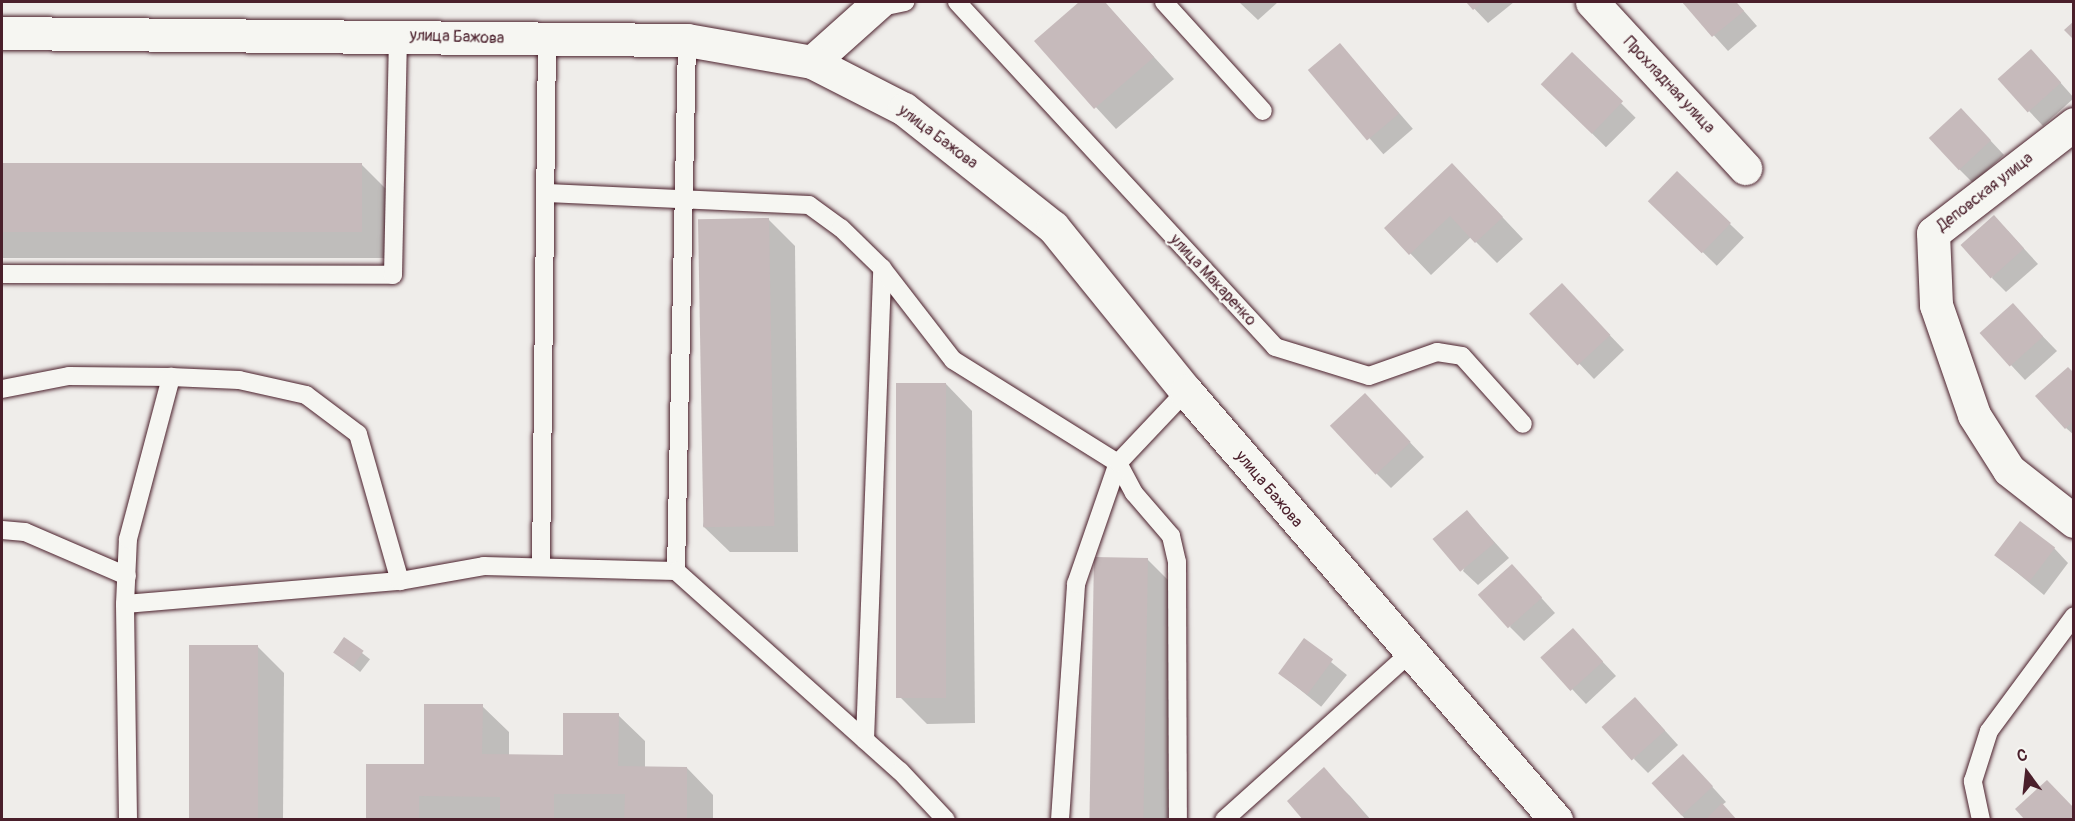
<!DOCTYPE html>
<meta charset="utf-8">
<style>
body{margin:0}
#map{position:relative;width:2075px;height:821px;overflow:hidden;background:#efedea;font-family:Pangolin,sans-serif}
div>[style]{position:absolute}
.shadow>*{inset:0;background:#0003;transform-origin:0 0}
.building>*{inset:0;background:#c6babb;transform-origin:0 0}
.roads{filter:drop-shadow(0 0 2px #4a1f2b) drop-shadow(0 0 2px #4a1f2b)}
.lane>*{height:18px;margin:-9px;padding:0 9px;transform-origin:9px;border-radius:9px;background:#f6f6f2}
.street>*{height:33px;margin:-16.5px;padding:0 16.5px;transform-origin:16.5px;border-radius:16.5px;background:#f6f6f2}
.highway>*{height:33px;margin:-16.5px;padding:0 16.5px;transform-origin:16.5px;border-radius:16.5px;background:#f6f6f2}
span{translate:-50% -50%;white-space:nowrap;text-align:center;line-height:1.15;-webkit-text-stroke:4.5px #f6f6f2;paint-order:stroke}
.street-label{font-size:16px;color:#4a1f2b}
.frame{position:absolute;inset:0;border:3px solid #4a1f2b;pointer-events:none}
.north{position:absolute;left:1997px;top:743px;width:60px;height:60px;-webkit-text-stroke:4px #f6f6f2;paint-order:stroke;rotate:345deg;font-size:16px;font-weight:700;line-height:24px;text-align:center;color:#4a1f2b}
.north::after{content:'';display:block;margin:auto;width:21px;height:27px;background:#4a1f2b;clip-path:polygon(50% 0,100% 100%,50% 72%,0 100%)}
</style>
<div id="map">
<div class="shadow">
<i style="clip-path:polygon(1081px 2px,1104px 2px,1174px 79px,1116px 129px,1036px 42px)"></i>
<i style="clip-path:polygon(1239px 2px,1278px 2px,1258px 20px)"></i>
<i style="clip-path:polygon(1468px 2px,1514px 2px,1488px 23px)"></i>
<i style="clip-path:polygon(1684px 2px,1736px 2px,1757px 26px,1728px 51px)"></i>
<i style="left:1340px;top:45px;width:111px;height:39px;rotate:49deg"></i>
<i style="left:1572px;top:54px;width:90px;height:42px;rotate:45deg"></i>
<i style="clip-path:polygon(2045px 65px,2074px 98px,2043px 126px,2029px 111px)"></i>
<i style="clip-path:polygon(1975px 124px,2004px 155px,1973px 183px,1959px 169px)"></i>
<i style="clip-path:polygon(2px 164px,361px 164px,388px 191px,388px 258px,2px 258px)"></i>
<i style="left:1677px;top:173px;width:93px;height:39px;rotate:44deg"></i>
<i style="clip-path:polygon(1473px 186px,1523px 239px,1497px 263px,1471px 237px,1431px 275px,1386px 228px)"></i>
<i style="clip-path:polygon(768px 219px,795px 246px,798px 552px,730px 552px,703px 526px)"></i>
<i style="clip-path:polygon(2008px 231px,2038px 264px,2006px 292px,1992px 278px)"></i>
<i style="clip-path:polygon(1576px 300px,1624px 350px,1594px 379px,1532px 314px)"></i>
<i style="clip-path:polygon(2027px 320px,2057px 351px,2025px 380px,1982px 334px)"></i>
<i style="clip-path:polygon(2074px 375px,2074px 435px,2066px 428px)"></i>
<i style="clip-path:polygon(946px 384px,972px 411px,975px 723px,927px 724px,900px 697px)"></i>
<i style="clip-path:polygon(1379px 410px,1424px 457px,1391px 488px,1377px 474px)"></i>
<i style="clip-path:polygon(1481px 527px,1509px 558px,1478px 585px,1463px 571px)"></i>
<i style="clip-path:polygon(2054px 548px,2068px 563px,2044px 595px,1996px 555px)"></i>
<i style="clip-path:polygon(1147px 559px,1174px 586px,1171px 820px,1092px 820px)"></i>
<i style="clip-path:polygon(1526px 581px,1555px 613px,1524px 641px,1510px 627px)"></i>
<i style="left:344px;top:639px;width:33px;height:16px;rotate:38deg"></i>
<i style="left:1305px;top:641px;width:54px;height:41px;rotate:39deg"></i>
<i style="clip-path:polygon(1587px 645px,1616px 676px,1586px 704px,1543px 658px)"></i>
<i style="clip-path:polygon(258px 647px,284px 673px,283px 820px,189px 820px)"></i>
<i style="clip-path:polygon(482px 706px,509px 732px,509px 756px,564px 756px,618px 715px,645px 741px,645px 768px,687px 768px,713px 795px,713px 820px,368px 820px)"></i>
<i style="clip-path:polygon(1649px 713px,1678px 745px,1648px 773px,1634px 759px)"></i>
<i style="clip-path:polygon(1323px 770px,1350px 796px,1371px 820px,1305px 820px)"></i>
<i style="clip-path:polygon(1697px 770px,1726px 802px,1722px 805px,1736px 820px,1686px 820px,1653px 783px)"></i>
</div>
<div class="building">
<i style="clip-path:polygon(1079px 2px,1105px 2px,1154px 57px,1094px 109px,1034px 41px)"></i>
<i style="clip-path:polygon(1466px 2px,1483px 2px,1473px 10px)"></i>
<i style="clip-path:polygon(1682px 2px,1736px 2px,1744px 11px,1712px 37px)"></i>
<i style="clip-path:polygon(2074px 21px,2074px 40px,2064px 30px)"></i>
<i style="left:1340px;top:43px;width:92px;height:42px;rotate:50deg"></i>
<i style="left:2031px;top:49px;width:45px;height:45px;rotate:48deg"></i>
<i style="left:1572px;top:52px;width:71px;height:45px;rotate:44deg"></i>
<i style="left:1961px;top:108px;width:44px;height:44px;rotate:47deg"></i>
<i style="left:2px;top:163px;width:360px;height:69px"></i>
<i style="clip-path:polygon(1452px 163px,1503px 217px,1475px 243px,1450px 216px,1409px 255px,1384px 228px)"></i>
<i style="left:1677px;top:171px;width:75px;height:42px;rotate:44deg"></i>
<i style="left:1994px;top:215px;width:45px;height:45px;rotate:48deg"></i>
<i style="left:769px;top:218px;width:308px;height:71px;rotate:89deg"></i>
<i style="left:1562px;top:283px;width:71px;height:45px;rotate:47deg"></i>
<i style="left:2013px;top:303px;width:45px;height:45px;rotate:48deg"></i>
<i style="clip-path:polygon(2068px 367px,2074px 373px,2074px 421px,2065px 429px,2035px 396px)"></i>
<i style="left:896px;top:383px;width:50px;height:315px"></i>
<i style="left:1365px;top:393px;width:67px;height:48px;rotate:47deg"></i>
<i style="left:1467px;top:510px;width:43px;height:45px;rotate:50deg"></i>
<i style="left:2020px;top:521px;width:44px;height:43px;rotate:37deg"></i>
<i style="left:1094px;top:557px;width:54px;height:263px;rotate:1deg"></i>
<i style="left:1512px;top:564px;width:45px;height:46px;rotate:48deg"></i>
<i style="left:1573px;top:628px;width:45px;height:44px;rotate:48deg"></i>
<i style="left:344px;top:637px;width:24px;height:19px;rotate:35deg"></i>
<i style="left:1304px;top:638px;width:36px;height:44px;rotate:36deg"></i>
<i style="left:189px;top:645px;width:69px;height:175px"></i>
<i style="left:1635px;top:697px;width:45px;height:45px;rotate:48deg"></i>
<i style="clip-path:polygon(424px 704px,483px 704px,482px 754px,563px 755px,563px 713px,619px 713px,618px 766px,687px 767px,687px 820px,624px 820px,625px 794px,554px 794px,554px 820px,500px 820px,500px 797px,419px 796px,419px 820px,366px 820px,366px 764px,424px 764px)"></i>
<i style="left:1683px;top:754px;width:44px;height:43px;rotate:47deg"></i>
<i style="clip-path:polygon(1324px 767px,1370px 820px,1303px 820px,1287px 801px)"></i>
<i style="clip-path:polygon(2047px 780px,2074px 808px,2074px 816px,2069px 820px,2025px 820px,2015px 809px)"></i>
<i style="clip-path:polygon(1722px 803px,1737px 820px,1705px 820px)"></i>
</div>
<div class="roads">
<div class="lane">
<i style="left:957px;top:2px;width:469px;rotate:47.3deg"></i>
<i style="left:1275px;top:347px;width:98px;rotate:17.1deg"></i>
<i style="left:1369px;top:376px;width:72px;rotate:-19.4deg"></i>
<i style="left:1437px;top:352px;width:25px;rotate:9deg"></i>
<i style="left:1462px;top:356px;width:91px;rotate:48.1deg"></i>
<i style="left:1164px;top:2px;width:147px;rotate:47.8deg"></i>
<i style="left:872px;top:9px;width:34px;rotate:-12deg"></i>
<i style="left:547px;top:193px;width:262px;rotate:2.6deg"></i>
<i style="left:809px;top:205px;width:39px;rotate:36deg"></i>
<i style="left:841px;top:228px;width:57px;rotate:44.3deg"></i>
<i style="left:2px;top:274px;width:391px;rotate:0.1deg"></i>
<i style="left:393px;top:275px;width:240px;rotate:-88.8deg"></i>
<i style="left:2px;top:389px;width:68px;rotate:-11deg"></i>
<i style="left:69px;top:376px;width:102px;rotate:0.6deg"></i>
<i style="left:2px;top:530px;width:23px;rotate:5deg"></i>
<i style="left:25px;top:532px;width:111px;rotate:23.3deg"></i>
<i style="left:541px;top:567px;width:526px;rotate:-89.35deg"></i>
<i style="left:676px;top:571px;width:531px;rotate:-88.81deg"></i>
<i style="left:125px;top:604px;width:276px;rotate:-4.8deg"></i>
<i style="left:400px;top:581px;width:85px;rotate:-10.1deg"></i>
<i style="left:484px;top:566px;width:192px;rotate:1.5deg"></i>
<i style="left:676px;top:571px;width:300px;rotate:41.8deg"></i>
<i style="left:900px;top:771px;width:67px;rotate:46.8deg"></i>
<i style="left:865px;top:740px;width:472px;rotate:-87.9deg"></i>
<i style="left:882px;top:268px;width:116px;rotate:52.3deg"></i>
<i style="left:953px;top:360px;width:195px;rotate:32deg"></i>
<i style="left:1118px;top:463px;width:34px;rotate:62deg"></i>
<i style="left:1134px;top:493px;width:57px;rotate:49.3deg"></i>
<i style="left:1171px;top:536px;width:27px;rotate:77deg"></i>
<i style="left:1177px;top:562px;width:258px;rotate:89.8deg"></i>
<i style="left:128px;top:820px;width:216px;rotate:-90.8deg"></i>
<i style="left:125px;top:604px;width:65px;rotate:-87.4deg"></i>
<i style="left:128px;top:539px;width:168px;rotate:-75.1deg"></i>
<i style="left:171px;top:377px;width:68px;rotate:2.5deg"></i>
<i style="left:239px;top:380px;width:69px;rotate:12.6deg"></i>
<i style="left:306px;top:395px;width:65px;rotate:36.9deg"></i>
<i style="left:358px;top:434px;width:153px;rotate:74.1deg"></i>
<i style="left:1060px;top:820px;width:237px;rotate:-86.1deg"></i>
<i style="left:1076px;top:584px;width:128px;rotate:-70.9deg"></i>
<i style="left:1118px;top:463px;width:99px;rotate:-46.6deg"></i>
<i style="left:1224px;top:820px;width:250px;rotate:-41.9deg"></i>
<i style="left:1981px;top:820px;width:40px;rotate:-102deg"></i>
<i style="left:1973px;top:781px;width:52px;rotate:-72.3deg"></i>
<i style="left:1989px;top:731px;width:143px;rotate:-53.5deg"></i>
</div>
<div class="street">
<i style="left:1592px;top:2px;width:226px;rotate:47.3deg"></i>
<i style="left:812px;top:62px;width:90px;rotate:-41.8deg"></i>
<i style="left:2074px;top:124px;width:178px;rotate:142.3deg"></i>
<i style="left:1933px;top:233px;width:72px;rotate:87.6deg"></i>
<i style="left:1936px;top:305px;width:116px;rotate:70.9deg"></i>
<i style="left:1974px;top:415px;width:65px;rotate:57.5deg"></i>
<i style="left:2009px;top:470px;width:83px;rotate:38.1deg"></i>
</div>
<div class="highway">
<i style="left:2px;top:33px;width:685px;rotate:0.59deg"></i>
<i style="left:687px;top:40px;width:127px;rotate:10deg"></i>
<i style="left:812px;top:62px;width:103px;rotate:27.1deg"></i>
<i style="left:904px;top:109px;width:190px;rotate:38.4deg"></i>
<i style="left:1053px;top:227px;width:211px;rotate:51deg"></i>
<i style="left:1186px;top:391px;width:567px;rotate:49.22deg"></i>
</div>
</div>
<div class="street-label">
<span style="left:457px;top:37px;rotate:2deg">улица Бажова</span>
<span style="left:1669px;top:85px;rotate:47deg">Прохладная улица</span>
<span style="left:938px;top:137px;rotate:37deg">улица Бажова</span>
<span style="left:1985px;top:192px;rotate:-38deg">Деповская улица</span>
<span style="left:1213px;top:280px;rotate:47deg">улица Макаренко</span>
<span style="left:1269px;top:489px;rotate:50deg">улица Бажова</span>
</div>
<div class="frame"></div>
<div class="north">С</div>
</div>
